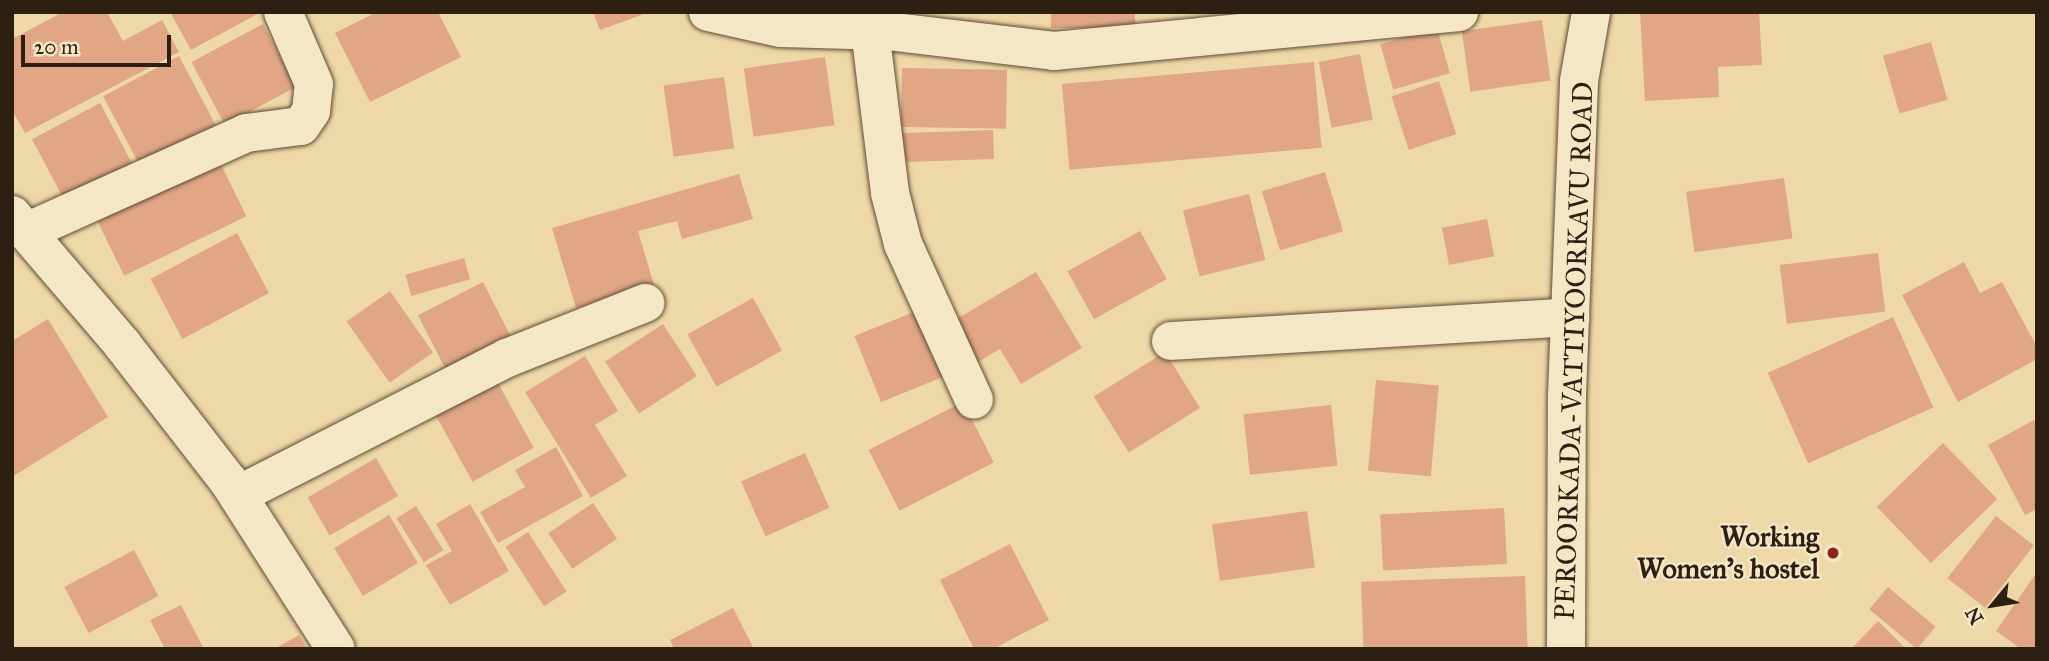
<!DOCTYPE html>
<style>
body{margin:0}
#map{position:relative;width:2049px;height:661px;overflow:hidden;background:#efd8a7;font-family:"IM FELL Great Primer",serif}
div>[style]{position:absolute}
.building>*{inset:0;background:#e1a686;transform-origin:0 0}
.roads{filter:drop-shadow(0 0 2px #5e4d38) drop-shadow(0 0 2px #5e4d38)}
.street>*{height:38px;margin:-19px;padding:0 19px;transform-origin:19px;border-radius:19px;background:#f5e6c6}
.secondary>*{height:38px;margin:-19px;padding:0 19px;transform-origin:19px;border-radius:19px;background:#f5e6c6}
.dots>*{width:19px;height:19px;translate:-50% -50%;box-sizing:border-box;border:4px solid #f5e6c6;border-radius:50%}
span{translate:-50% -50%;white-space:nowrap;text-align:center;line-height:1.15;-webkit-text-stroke:5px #f5e6c6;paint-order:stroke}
.street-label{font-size:28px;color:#2e1f13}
.poi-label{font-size:28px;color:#2e1f13;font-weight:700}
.right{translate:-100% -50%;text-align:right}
.frame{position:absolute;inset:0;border:14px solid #2e1f13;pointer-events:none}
.north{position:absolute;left:1958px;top:570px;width:70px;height:70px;-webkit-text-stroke:5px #f5e6c6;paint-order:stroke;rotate:240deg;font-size:19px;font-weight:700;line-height:28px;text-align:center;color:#2e1f13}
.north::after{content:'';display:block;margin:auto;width:24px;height:32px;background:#2e1f13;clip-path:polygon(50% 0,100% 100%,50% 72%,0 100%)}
.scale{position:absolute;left:21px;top:35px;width:150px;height:32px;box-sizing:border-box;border:4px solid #2e1f13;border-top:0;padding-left:9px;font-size:21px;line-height:24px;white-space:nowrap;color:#2e1f13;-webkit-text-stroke:5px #f5e6c6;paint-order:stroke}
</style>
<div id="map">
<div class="building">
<i style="clip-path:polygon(63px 12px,107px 12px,123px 41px,162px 20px,179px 52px,25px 133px,12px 110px,12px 39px)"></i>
<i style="clip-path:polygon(170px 12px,261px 12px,191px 50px)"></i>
<i style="clip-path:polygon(377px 12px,438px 12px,461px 57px,370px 102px,335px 33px)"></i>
<i style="clip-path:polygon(593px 12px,647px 12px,647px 13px,600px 30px)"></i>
<i style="left:1051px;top:12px;width:84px;height:16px"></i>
<i style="clip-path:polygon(1640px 12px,1759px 12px,1762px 65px,1718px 67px,1719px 97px,1645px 101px)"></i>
<i style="left:1542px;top:20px;width:61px;height:81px;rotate:82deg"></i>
<i style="left:263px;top:24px;width:71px;height:81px;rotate:62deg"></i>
<i style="left:1437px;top:28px;width:47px;height:59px;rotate:74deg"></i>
<i style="left:1931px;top:42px;width:60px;height:50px;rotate:74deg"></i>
<i style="left:1360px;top:54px;width:67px;height:42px;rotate:79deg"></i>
<i style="left:179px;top:56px;width:86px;height:86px;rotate:62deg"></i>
<i style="left:825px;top:57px;width:69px;height:82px;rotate:82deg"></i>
<i style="left:1314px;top:62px;width:86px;height:253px;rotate:85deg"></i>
<i style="left:902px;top:68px;width:105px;height:59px;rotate:1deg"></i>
<i style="left:724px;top:77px;width:72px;height:61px;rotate:82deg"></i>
<i style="left:1439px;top:81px;width:56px;height:50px;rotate:72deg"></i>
<i style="left:100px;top:103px;width:72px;height:77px;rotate:62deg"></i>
<i style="left:993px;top:130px;width:29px;height:96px;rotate:88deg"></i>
<i style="left:217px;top:156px;width:67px;height:136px;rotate:64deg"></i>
<i style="left:1325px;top:172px;width:62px;height:66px;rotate:73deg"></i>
<i style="clip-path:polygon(739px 174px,753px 219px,682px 239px,677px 221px,638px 231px,654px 285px,576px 308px,552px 228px)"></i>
<i style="left:1784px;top:178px;width:61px;height:99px;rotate:82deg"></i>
<i style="left:1249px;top:194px;width:68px;height:68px;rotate:76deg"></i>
<i style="left:1487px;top:219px;width:38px;height:46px;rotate:79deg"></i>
<i style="left:1140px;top:231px;width:55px;height:83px;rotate:61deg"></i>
<i style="left:237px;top:233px;width:68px;height:98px;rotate:62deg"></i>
<i style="left:1878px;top:253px;width:59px;height:99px;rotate:83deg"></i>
<i style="left:464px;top:258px;width:22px;height:61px;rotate:74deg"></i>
<i style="clip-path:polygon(1964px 262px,1980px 293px,2002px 282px,2037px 347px,2037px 359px,1958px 402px,1902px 295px)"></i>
<i style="clip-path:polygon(1036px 272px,1082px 348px,1021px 384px,1000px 349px,973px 365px,948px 324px)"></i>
<i style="left:483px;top:282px;width:66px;height:73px;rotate:63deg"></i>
<i style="left:390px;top:291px;width:75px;height:53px;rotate:55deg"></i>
<i style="left:753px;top:298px;width:60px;height:75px;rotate:61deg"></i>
<i style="left:924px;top:308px;width:71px;height:75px;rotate:68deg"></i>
<i style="left:1893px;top:317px;width:99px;height:137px;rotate:66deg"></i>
<i style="clip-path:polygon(48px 319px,108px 417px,12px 477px,12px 341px)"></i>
<i style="left:663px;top:324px;width:62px;height:69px;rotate:57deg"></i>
<i style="left:1165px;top:352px;width:66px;height:84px;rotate:58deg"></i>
<i style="clip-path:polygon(585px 356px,618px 411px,595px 425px,627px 476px,591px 498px,525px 392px)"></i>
<i style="left:494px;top:376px;width:82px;height:70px;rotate:61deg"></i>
<i style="left:1376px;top:380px;width:63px;height:91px;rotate:5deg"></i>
<i style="left:963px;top:402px;width:68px;height:106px;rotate:63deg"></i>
<i style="left:1331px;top:405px;width:61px;height:88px;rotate:84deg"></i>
<i style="clip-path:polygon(2034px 420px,2037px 426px,2037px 509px,2025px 515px,1988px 445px)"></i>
<i style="left:1943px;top:443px;width:78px;height:92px;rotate:46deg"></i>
<i style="clip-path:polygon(556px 447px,583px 496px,498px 543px,480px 512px,525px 487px,515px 470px)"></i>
<i style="left:805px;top:453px;width:60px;height:70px;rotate:66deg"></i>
<i style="left:376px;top:458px;width:44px;height:79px;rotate:60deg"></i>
<i style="left:593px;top:503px;width:43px;height:54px;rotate:56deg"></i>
<i style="clip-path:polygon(470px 504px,509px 571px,450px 605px,426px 565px,452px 551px,436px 524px)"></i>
<i style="left:416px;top:506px;width:52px;height:23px;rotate:58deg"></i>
<i style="left:1504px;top:508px;width:56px;height:124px;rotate:87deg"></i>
<i style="left:1307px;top:511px;width:57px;height:96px;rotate:82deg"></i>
<i style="left:389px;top:515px;width:56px;height:64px;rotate:59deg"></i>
<i style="left:1996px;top:516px;width:48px;height:79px;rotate:38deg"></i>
<i style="left:528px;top:532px;width:71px;height:27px;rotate:57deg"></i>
<i style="clip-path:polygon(1010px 544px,1049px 620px,993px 649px,974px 649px,940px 580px)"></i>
<i style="left:134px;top:550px;width:52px;height:79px;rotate:62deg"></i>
<i style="clip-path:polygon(2037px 572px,2037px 644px,2033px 649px,2021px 649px,1996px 631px)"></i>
<i style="left:1525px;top:576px;width:73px;height:164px;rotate:88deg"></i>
<i style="left:1888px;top:587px;width:62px;height:29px;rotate:40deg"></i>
<i style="clip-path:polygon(181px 605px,204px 649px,165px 649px,150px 620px)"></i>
<i style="clip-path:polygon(733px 608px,754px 649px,674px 649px,670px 640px)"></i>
<i style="clip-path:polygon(1878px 621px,1906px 649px,1851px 649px)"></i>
<i style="clip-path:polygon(299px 635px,307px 649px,274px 649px)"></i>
</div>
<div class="roads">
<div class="street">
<i style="left:708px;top:12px;width:75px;rotate:12.4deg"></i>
<i style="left:781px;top:28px;width:106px;rotate:1.6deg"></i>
<i style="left:887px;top:31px;width:168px;rotate:6.8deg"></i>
<i style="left:1054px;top:51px;width:407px;rotate:-5.5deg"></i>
<i style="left:870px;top:30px;width:164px;rotate:83deg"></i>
<i style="left:890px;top:193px;width:53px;rotate:75.7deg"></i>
<i style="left:903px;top:244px;width:171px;rotate:65.5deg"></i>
<i style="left:26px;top:232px;width:241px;rotate:-24.2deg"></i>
<i style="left:246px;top:133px;width:55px;rotate:-7.3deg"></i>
<i style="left:301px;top:126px;width:18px;rotate:-56deg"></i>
<i style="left:311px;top:111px;width:27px;rotate:-84deg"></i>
<i style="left:314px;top:84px;width:78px;rotate:-113.3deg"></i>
<i style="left:1171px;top:341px;width:400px;rotate:-3.4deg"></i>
<i style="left:238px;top:495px;width:302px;rotate:-27deg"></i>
<i style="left:507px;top:358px;width:149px;rotate:-21.7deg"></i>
</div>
<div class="secondary">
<i style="left:12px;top:215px;width:170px;rotate:49.5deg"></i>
<i style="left:122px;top:344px;width:175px;rotate:52.2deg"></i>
<i style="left:229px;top:482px;width:198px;rotate:57.4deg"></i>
<i style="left:1566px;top:649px;width:254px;rotate:-89.8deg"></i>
<i style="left:1567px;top:395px;width:314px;rotate:-87.8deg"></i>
<i style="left:1579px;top:81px;width:70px;rotate:-80.1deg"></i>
</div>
</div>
<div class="dots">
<i style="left:1833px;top:553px;background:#8f2418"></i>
</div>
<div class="street-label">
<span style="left:1574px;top:351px;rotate:-88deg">PEROORKADA-VATTIYOORKAVU ROAD</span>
</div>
<div class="poi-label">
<span class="right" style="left:1819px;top:553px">Working<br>Women's hostel</span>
</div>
<div class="frame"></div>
<div class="north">N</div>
<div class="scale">20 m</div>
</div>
